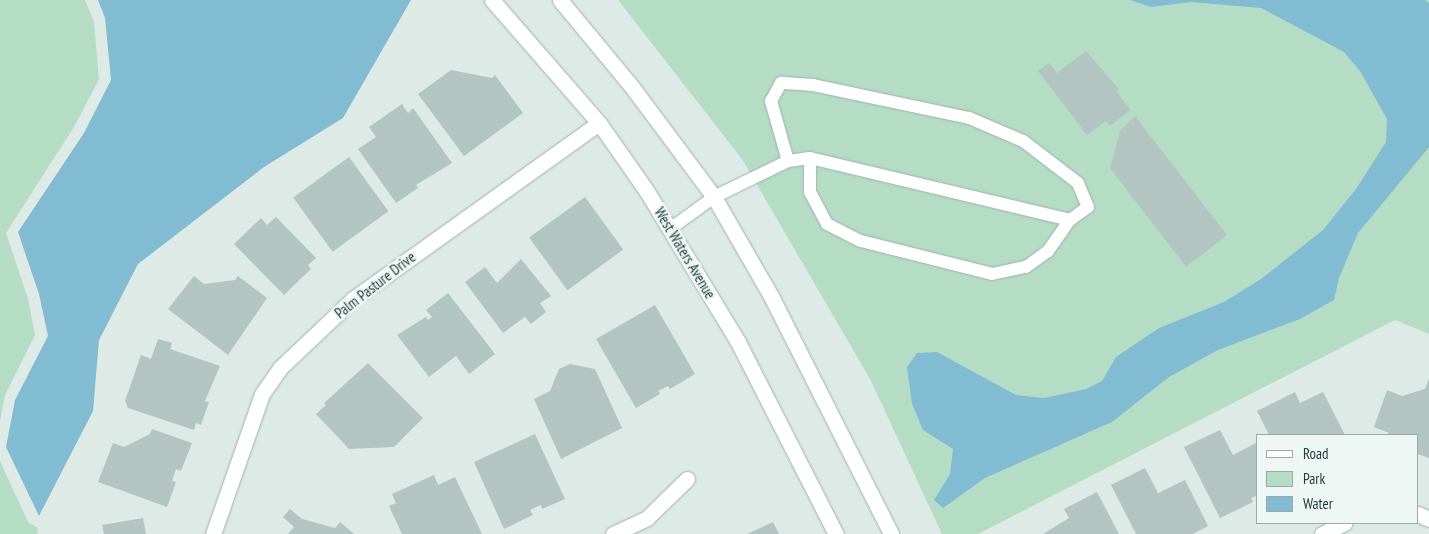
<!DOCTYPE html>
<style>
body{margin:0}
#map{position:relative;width:1429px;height:534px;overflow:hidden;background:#deeae6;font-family:"PT Sans Narrow",sans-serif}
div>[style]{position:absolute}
.green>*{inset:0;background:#b5ddc5}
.water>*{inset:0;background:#82bcd3}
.building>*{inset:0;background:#b3c5c0;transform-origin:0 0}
.roads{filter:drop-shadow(0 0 1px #a1b2ae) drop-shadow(0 0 1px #a1b2ae)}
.lane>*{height:12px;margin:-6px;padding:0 6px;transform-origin:6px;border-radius:6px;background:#fff}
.street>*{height:15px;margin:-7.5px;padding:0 7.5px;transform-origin:7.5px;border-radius:7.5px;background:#fff}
.secondary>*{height:15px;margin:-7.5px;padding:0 7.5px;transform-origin:7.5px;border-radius:7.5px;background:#fff}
span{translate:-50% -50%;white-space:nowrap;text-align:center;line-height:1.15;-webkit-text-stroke:5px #eef7f4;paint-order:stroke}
.street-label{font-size:15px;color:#1e3a36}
.legend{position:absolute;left:1256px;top:434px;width:162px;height:90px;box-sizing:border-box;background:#eef7f4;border:1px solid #9baba8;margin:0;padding:6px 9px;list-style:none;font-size:15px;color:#1e3a36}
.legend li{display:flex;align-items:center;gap:10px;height:25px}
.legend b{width:25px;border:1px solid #9baba8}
</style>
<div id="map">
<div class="green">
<i style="clip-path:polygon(0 0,85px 0,94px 22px,99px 79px,74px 127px,6px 233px,28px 299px,35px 335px,5px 395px,0 421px)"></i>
<i style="clip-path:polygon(618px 0,1429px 0,1429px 334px,1395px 320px,978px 534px,942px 534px,870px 379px,742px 159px)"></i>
<i style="clip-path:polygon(0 461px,28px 522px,38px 528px,37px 534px,0 534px)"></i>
</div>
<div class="water">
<i style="clip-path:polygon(98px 0,411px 0,343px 118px,264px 167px,138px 264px,99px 340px,93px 411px,39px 516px,6px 447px,15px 400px,48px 336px,39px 294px,18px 232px,84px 133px,111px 80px,105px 18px)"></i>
<i style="clip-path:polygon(1130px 0,1425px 0,1429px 3px,1429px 147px,1358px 233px,1339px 278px,1334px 300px,1300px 319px,1218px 350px,1169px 377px,1112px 422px,985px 478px,943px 508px,934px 500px,950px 474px,953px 449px,923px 430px,912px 404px,907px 367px,917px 353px,937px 352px,1016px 395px,1044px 398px,1086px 389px,1102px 381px,1116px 357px,1159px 328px,1224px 302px,1261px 279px,1323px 230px,1356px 189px,1386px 142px,1387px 119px,1360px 71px,1344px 52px,1261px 8px,1191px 2px,1151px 7px)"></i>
</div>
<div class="building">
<i style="clip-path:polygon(1086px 51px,1119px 89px,1116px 91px,1131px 110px,1110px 126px,1106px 121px,1087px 135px,1038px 71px,1049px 63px,1057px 73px)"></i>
<i style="clip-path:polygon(451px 70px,492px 78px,495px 75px,523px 113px,464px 156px,418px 94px)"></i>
<i style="clip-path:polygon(402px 104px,408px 113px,413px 108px,452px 163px,416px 185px,418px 188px,396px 203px,358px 149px,376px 137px,369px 127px)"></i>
<i style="clip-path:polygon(1135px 116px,1227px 235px,1186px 267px,1110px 168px,1120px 131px)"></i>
<i style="left:349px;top:157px;width:67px;height:69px;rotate:54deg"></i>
<i style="left:585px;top:197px;width:65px;height:69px;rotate:54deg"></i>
<i style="clip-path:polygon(276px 217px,316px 258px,308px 265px,311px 269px,284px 295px,234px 244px,261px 218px,267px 225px)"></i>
<i style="clip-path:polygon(521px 259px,551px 296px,540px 303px,546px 312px,531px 324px,525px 317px,503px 333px,465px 282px,485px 267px,497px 283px)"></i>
<i style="clip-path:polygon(194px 276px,204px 284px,235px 280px,238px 276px,267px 298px,228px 355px,168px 309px)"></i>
<i style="clip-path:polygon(448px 293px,495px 354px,469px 374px,456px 356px,429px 377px,397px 335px,426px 317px,428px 320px,432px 317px,426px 310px)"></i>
<i style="clip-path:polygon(655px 305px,695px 374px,670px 389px,668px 386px,658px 391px,660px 394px,636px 408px,596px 339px)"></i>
<i style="clip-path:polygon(158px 339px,172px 343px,170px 349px,220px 366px,205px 401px,209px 402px,201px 425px,196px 423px,194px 430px,128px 408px,125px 401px,141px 355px,151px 359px)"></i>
<i style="clip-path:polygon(368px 363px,423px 418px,394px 447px,349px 449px,316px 414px,326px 405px,324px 403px)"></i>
<i style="clip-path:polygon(570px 364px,595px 369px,622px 428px,561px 459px,534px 399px,550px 391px,559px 369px)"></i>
<i style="clip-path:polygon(1429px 379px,1429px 458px,1418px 454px,1418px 435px,1388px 435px,1389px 433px,1374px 427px,1387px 390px,1402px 396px,1425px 389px)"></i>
<i style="clip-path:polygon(1295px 392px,1300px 403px,1323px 392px,1345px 435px,1269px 435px,1257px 411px)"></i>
<i style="clip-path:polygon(152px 429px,192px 443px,181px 471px,176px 469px,172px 481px,176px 482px,167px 507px,98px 482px,113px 443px,124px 447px,150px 434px)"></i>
<i style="clip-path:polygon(1220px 430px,1233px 455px,1256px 443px,1258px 499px,1256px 496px,1251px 498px,1253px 502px,1220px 518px,1184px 447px)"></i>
<i style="clip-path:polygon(535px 434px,565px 499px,542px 509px,541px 505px,530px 510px,533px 515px,504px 529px,474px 462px)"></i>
<i style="clip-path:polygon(1145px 468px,1158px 493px,1185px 480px,1208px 526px,1193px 534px,1136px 534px,1111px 485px)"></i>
<i style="clip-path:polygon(434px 475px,438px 485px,455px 477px,482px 534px,402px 534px,389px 506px,396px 503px,392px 494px)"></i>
<i style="clip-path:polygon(1097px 492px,1119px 534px,1043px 534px,1069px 518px,1064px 509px)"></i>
<i style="clip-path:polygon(290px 509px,302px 519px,335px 528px,340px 522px,354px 534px,288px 534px,294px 527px,283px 517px)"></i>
<i style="clip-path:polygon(143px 518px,146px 534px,104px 534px,102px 525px)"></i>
<i style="clip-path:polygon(773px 522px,779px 534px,747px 534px)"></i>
</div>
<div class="roads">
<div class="lane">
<i style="left:810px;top:158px;width:34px;rotate:90deg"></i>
<i style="left:810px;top:192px;width:36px;rotate:62deg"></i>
<i style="left:827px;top:224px;width:38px;rotate:27deg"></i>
<i style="left:861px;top:241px;width:135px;rotate:14.1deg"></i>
<i style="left:992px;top:274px;width:35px;rotate:-12deg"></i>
<i style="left:1026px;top:267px;width:27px;rotate:-36deg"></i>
<i style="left:1048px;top:251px;width:38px;rotate:-55deg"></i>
<i style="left:670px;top:229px;width:54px;rotate:-36deg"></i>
<i style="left:714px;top:197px;width:82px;rotate:-25.9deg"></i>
<i style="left:788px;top:161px;width:22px;rotate:-8deg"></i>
<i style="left:810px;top:158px;width:267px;rotate:13.4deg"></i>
<i style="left:1070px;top:220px;width:22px;rotate:-36deg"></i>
<i style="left:1088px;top:207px;width:26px;rotate:-113deg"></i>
<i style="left:1078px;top:183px;width:69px;rotate:-142.6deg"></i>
<i style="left:1023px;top:141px;width:59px;rotate:-156.9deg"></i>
<i style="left:969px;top:118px;width:159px;rotate:-168.1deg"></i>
<i style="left:813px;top:85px;width:32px;rotate:-176deg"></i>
<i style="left:781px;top:83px;width:21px;rotate:119deg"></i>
<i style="left:771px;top:101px;width:62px;rotate:74.2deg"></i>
</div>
<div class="street">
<i style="left:1418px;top:514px;width:12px;rotate:24deg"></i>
<i style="left:213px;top:534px;width:148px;rotate:-70.7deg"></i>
<i style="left:262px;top:394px;width:32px;rotate:-55deg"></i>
<i style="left:280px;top:368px;width:100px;rotate:-43.4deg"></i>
<i style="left:353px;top:299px;width:302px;rotate:-35.6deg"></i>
<i style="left:613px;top:534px;width:38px;rotate:-25deg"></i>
<i style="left:647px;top:518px;width:56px;rotate:-44.3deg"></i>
<i style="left:1322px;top:534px;width:25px;rotate:-26deg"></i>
</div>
<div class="secondary">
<i style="left:492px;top:0;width:163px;rotate:49deg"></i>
<i style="left:599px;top:123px;width:82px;rotate:55deg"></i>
<i style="left:646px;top:190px;width:178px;rotate:58.8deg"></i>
<i style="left:738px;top:342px;width:216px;rotate:63deg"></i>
<i style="left:560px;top:0;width:113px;rotate:50.4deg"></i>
<i style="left:632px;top:87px;width:137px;rotate:53.3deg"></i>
<i style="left:714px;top:197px;width:114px;rotate:60.1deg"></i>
<i style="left:771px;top:296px;width:267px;rotate:63.2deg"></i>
</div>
</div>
<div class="street-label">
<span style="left:685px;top:253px;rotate:59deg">West Waters Avenue</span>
<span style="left:375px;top:285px;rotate:-38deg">Palm Pasture Drive</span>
</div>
<ul class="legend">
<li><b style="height:6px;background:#fff"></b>Road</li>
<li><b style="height:14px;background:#b5ddc5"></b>Park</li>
<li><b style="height:14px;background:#82bcd3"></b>Water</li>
</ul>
</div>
